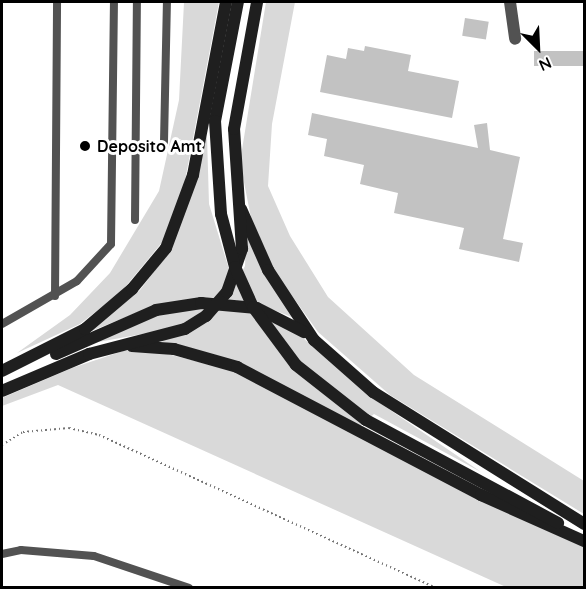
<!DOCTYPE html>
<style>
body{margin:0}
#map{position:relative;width:586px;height:589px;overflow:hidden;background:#fff;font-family:Quicksand,sans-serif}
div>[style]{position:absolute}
.green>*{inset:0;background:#d9d9d9}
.building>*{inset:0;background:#c2c2c2;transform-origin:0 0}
.path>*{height:2px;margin-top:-1px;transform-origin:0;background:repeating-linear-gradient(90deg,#747474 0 1.5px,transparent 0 4.5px)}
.lane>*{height:8px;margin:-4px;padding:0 4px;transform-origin:4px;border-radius:4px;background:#525252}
.street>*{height:12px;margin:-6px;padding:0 6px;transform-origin:6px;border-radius:6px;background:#525252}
.secondary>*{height:12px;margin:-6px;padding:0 6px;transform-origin:6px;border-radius:6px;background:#1f1f1f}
.secondary-bridge>*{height:12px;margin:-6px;padding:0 6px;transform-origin:6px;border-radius:6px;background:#1f1f1f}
.dots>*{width:16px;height:16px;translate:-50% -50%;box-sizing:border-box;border:3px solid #fff;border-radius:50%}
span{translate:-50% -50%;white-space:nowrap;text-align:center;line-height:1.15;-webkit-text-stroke:6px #fff;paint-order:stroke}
.poi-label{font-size:16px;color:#000;font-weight:700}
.left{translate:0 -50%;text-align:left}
.frame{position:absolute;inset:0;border:3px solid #000;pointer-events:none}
.north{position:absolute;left:508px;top:18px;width:60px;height:60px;-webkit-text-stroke:4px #fff;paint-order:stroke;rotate:156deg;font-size:16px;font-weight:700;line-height:24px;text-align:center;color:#000}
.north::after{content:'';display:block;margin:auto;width:21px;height:27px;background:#000;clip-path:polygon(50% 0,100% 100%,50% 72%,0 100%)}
</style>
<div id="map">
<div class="green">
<i style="clip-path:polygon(184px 2px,219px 2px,183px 191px,164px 240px,121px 292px,80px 324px,17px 353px,70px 315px,110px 273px,159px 191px,179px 100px)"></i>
<i style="clip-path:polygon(266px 2px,295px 2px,272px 124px,268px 186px,290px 236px,328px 297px,414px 375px,584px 481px,584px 514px,390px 395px,318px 332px,272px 268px,253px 228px,240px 162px)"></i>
<i style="clip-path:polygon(207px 136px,209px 204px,232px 279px,215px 300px,158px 304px,89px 332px,140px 290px,170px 251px)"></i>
<i style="clip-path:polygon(246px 235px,294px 318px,259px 304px,226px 302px,245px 266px)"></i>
<i style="clip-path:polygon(209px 308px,175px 328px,93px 343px,155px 314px)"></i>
<i style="clip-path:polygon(220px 308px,269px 315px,287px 324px,371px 397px,481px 472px,374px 414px,360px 426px,234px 361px,156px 340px)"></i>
<i style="clip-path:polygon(151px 350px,232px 370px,584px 545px,584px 587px,506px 587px,58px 385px,2px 406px,2px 398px,72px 368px,123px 351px)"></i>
</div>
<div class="building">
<i style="left:465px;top:18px;width:24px;height:18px;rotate:9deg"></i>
<i style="clip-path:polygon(365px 46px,411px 55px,408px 71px,459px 81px,452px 118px,320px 92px,327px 55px,346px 59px,348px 48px,364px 51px)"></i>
<i style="left:534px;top:51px;width:51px;height:15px"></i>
<i style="clip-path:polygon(312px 113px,478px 148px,474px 125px,487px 123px,490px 150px,520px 157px,503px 239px,523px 243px,519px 262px,459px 249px,464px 228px,394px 213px,398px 193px,360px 184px,364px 165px,324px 156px,327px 139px,308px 135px)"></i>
</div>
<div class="path">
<i style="left:2px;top:445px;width:25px;rotate:-32deg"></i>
<i style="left:23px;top:432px;width:46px;rotate:-5deg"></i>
<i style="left:69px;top:428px;width:31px;rotate:13deg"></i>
<i style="left:99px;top:435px;width:370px;rotate:24.4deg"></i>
</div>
<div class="lane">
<i style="left:164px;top:142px;width:140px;rotate:-88.8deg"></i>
<i style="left:135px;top:220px;width:218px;rotate:-89.5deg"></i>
<i style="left:55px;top:296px;width:294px;rotate:-89.6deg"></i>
<i style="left:2px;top:324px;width:86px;rotate:-29.8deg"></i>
<i style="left:77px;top:281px;width:50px;rotate:-47.4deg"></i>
<i style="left:111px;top:244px;width:242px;rotate:-89.3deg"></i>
<i style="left:2px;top:554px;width:19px;rotate:-12deg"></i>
<i style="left:21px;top:550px;width:73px;rotate:4.7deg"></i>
<i style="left:94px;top:556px;width:100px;rotate:18.6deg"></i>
</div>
<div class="street">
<i style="left:510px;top:2px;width:37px;rotate:82deg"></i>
</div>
<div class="secondary">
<i style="left:215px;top:121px;width:121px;rotate:-79.1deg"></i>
<i style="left:241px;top:209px;width:67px;rotate:66.1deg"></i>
<i style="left:268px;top:270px;width:84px;rotate:56.7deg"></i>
<i style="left:314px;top:340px;width:79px;rotate:41.4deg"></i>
<i style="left:373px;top:392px;width:249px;rotate:32deg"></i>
<i style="left:132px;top:346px;width:42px;rotate:4.1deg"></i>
<i style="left:174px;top:349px;width:66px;rotate:15.9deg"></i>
<i style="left:237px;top:367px;width:276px;rotate:27.7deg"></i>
<i style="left:481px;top:495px;width:113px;rotate:24.1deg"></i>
<i style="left:56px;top:354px;width:109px;rotate:-23.7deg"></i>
<i style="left:156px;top:310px;width:46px;rotate:-8.8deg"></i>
<i style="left:201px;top:303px;width:56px;rotate:5.1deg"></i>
<i style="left:257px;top:308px;width:53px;rotate:27.1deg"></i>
<i style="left:2px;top:371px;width:93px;rotate:-26.8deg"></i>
<i style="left:85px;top:329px;width:62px;rotate:-40.4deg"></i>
<i style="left:132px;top:289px;width:53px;rotate:-50.3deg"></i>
<i style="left:166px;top:248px;width:78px;rotate:-69.7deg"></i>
<i style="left:193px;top:175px;width:176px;rotate:-79.2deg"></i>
<i style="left:2px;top:391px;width:95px;rotate:-23deg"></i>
<i style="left:89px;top:354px;width:99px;rotate:-14.6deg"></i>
<i style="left:185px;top:329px;width:25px;rotate:-32deg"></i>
<i style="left:206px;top:316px;width:32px;rotate:-49deg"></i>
<i style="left:227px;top:292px;width:46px;rotate:-70.8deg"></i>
<i style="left:242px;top:249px;width:120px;rotate:-93.8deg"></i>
<i style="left:234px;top:129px;width:129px;rotate:-79.7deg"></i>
<i style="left:366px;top:420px;width:218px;rotate:28.2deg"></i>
</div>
<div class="secondary-bridge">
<i style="left:215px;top:121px;width:93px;rotate:86.3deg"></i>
<i style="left:221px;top:214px;width:55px;rotate:75.2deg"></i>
<i style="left:235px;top:267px;width:44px;rotate:65.8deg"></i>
<i style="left:253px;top:307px;width:72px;rotate:53.4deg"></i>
<i style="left:296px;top:365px;width:89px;rotate:38.2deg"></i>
</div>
<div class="dots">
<i style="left:85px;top:146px;background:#000"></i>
</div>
<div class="poi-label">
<span class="left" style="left:97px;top:146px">Deposito Amt</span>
</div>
<div class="frame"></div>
<div class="north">N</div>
</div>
